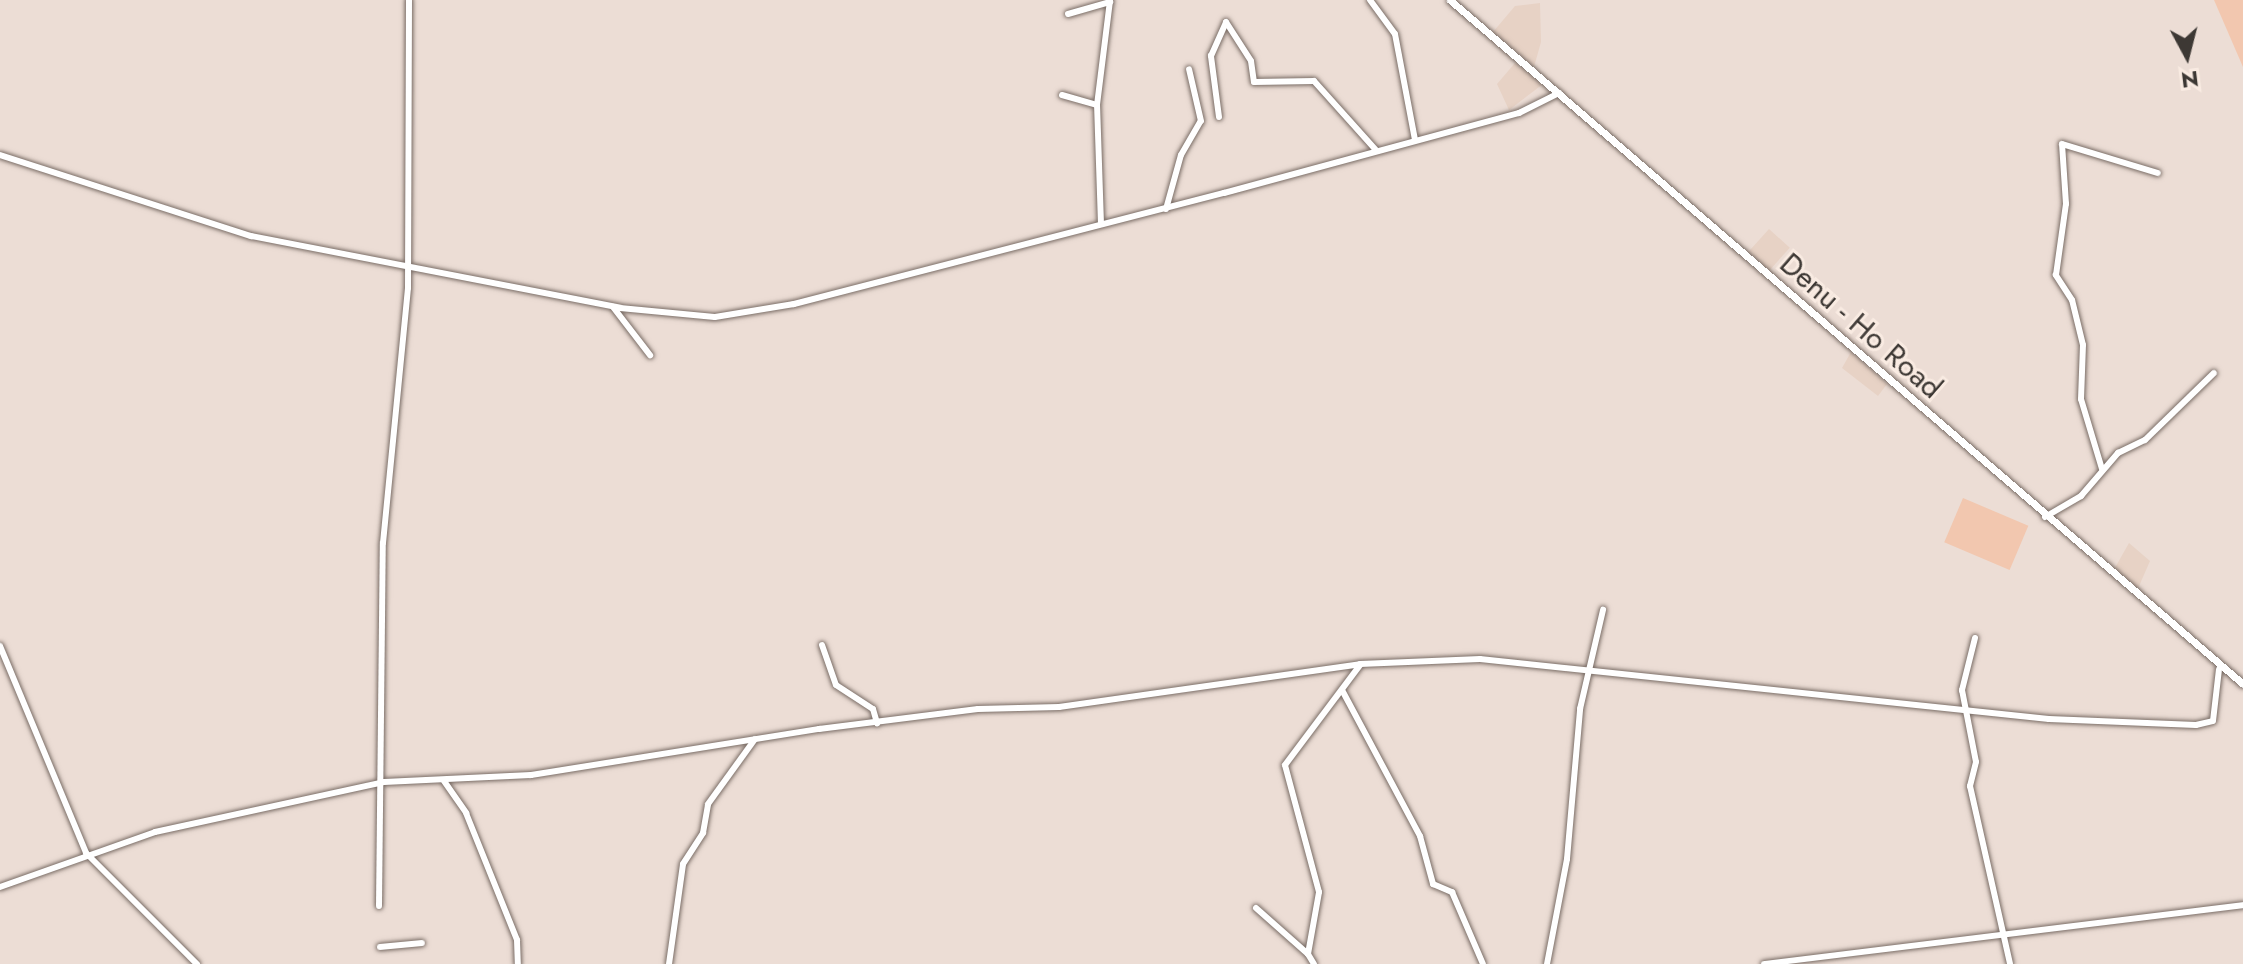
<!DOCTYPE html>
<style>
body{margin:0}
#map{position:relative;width:2243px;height:964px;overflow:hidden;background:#ecddd5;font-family:Jost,sans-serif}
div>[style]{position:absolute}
.built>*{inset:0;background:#e7d2c5;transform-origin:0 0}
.green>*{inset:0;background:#f2c7af;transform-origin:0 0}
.roads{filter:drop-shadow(0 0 2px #7a6d66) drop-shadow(0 0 2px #7a6d66)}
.minor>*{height:6px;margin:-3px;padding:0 3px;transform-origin:3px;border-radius:3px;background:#fff}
.major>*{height:7px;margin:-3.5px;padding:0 3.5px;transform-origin:3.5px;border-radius:3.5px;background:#fff}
span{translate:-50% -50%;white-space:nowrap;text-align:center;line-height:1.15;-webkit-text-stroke:6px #f9ebe2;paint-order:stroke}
.street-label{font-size:30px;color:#3d3834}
.north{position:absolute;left:2147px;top:16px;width:80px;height:80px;-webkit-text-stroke:6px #f9ebe2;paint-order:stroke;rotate:173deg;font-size:22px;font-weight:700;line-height:32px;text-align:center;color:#3d3834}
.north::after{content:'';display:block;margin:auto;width:28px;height:36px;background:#3d3834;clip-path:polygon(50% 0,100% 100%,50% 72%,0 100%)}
</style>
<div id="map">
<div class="built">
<i style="clip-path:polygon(1540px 3px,1541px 42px,1534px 67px,1493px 32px,1515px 6px)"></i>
<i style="clip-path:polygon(1515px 63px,1543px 84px,1509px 110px,1497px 84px)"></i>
<i style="left:1769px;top:229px;width:28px;height:31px;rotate:42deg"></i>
<i style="clip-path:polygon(1851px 352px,1887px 384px,1878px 396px,1842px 368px)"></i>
<i style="clip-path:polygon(2129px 543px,2150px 561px,2136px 593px,2112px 573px)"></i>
</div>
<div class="green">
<i style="clip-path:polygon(2214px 0,2243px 0,2243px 67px)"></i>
<i style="left:1963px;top:498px;width:71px;height:48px;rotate:23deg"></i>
</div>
<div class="roads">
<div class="minor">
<i style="left:1370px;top:0;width:42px;rotate:53.7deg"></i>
<i style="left:1395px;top:34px;width:108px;rotate:79.3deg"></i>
<i style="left:1068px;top:14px;width:44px;rotate:-15.9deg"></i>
<i style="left:1062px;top:95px;width:36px;rotate:16deg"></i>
<i style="left:1219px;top:117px;width:62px;rotate:-97.5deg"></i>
<i style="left:1211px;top:56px;width:37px;rotate:-66deg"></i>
<i style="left:1226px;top:22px;width:46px;rotate:57.3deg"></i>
<i style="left:1251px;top:61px;width:21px;rotate:82deg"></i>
<i style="left:1254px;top:82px;width:60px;rotate:-1deg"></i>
<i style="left:1314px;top:81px;width:93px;rotate:48.1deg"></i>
<i style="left:0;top:155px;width:264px;rotate:17.9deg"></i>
<i style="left:251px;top:236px;width:376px;rotate:11deg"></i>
<i style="left:620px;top:308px;width:95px;rotate:5.4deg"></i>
<i style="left:715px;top:317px;width:80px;rotate:-9.3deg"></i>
<i style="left:794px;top:304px;width:444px;rotate:-14.5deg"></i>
<i style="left:1224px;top:193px;width:306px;rotate:-15.2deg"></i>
<i style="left:1519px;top:113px;width:45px;rotate:-26.6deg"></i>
<i style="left:1166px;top:209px;width:56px;rotate:-74.5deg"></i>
<i style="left:1181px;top:155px;width:39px;rotate:-60deg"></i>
<i style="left:1201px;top:121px;width:53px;rotate:-103deg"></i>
<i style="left:1101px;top:224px;width:119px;rotate:-91.9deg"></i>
<i style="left:1097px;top:105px;width:106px;rotate:-82.9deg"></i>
<i style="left:613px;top:307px;width:61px;rotate:52.4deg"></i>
<i style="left:2102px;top:469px;width:73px;rotate:-106.7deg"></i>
<i style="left:2081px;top:399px;width:54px;rotate:-87.9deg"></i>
<i style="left:2083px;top:345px;width:46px;rotate:-103.7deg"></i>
<i style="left:2072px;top:300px;width:30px;rotate:-123deg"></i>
<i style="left:2056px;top:275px;width:72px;rotate:-82deg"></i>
<i style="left:2066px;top:204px;width:60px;rotate:-93.8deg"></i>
<i style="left:2062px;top:144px;width:100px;rotate:16.8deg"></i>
<i style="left:2045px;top:517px;width:42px;rotate:-30.3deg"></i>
<i style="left:2081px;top:496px;width:57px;rotate:-49.3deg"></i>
<i style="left:2118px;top:453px;width:30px;rotate:-26deg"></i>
<i style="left:2145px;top:440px;width:96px;rotate:-44.2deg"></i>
<i style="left:1975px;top:638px;width:54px;rotate:104deg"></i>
<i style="left:1962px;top:690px;width:73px;rotate:79deg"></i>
<i style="left:1976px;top:762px;width:25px;rotate:104deg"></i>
<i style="left:1970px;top:786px;width:182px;rotate:77.3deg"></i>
<i style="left:822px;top:645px;width:42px;rotate:70.7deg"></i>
<i style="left:836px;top:685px;width:44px;rotate:33deg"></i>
<i style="left:873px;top:709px;width:15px;rotate:74deg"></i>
<i style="left:0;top:646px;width:224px;rotate:67.4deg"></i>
<i style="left:86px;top:853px;width:157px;rotate:45deg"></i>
<i style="left:1342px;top:690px;width:166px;rotate:61.9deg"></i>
<i style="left:1420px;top:836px;width:50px;rotate:74.8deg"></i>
<i style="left:1433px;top:884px;width:21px;rotate:23deg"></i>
<i style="left:1452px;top:892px;width:78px;rotate:66.7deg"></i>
<i style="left:444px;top:781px;width:39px;rotate:55deg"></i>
<i style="left:466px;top:813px;width:137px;rotate:68.1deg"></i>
<i style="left:517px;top:940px;width:24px;rotate:88deg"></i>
<i style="left:0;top:887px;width:164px;rotate:-19.5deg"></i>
<i style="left:155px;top:832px;width:234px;rotate:-12.3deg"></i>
<i style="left:384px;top:782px;width:147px;rotate:-2.7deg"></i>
<i style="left:531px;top:775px;width:292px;rotate:-9.1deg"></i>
<i style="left:819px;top:729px;width:160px;rotate:-7.2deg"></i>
<i style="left:978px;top:709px;width:81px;rotate:-1.4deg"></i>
<i style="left:1059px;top:707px;width:304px;rotate:-8.1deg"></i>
<i style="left:1360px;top:664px;width:120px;rotate:-2.4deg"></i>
<i style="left:1480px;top:659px;width:572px;rotate:6.02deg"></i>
<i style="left:2049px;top:719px;width:147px;rotate:2.3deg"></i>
<i style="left:2196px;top:725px;width:17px;rotate:-13deg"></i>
<i style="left:2213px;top:721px;width:52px;rotate:-83.4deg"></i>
<i style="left:379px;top:906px;width:363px;rotate:-89.4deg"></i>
<i style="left:383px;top:543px;width:256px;rotate:-84.4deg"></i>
<i style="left:408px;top:288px;width:288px;rotate:-89.8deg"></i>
<i style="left:1256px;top:908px;width:69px;rotate:41.5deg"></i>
<i style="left:380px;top:947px;width:42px;rotate:-5.4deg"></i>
<i style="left:669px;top:964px;width:101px;rotate:-82deg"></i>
<i style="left:683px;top:864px;width:37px;rotate:-57deg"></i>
<i style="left:703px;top:833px;width:29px;rotate:-80deg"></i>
<i style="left:708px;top:804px;width:80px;rotate:-54.1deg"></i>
<i style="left:1314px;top:964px;width:12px;rotate:-121deg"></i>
<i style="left:1308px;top:954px;width:63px;rotate:-79.9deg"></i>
<i style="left:1319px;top:892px;width:131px;rotate:-105deg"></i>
<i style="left:1285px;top:765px;width:125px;rotate:-53.1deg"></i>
<i style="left:1547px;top:964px;width:107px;rotate:-79.2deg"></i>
<i style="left:1567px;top:859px;width:151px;rotate:-85deg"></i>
<i style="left:1580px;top:709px;width:102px;rotate:-76.9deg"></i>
<i style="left:1764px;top:964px;width:483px;rotate:-7deg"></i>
</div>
<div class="major">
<i style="left:1450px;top:0;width:1047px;rotate:40.78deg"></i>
</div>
</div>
<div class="street-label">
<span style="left:1861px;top:326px;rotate:41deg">Denu - Ho Road</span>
</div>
<div class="north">N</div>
</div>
